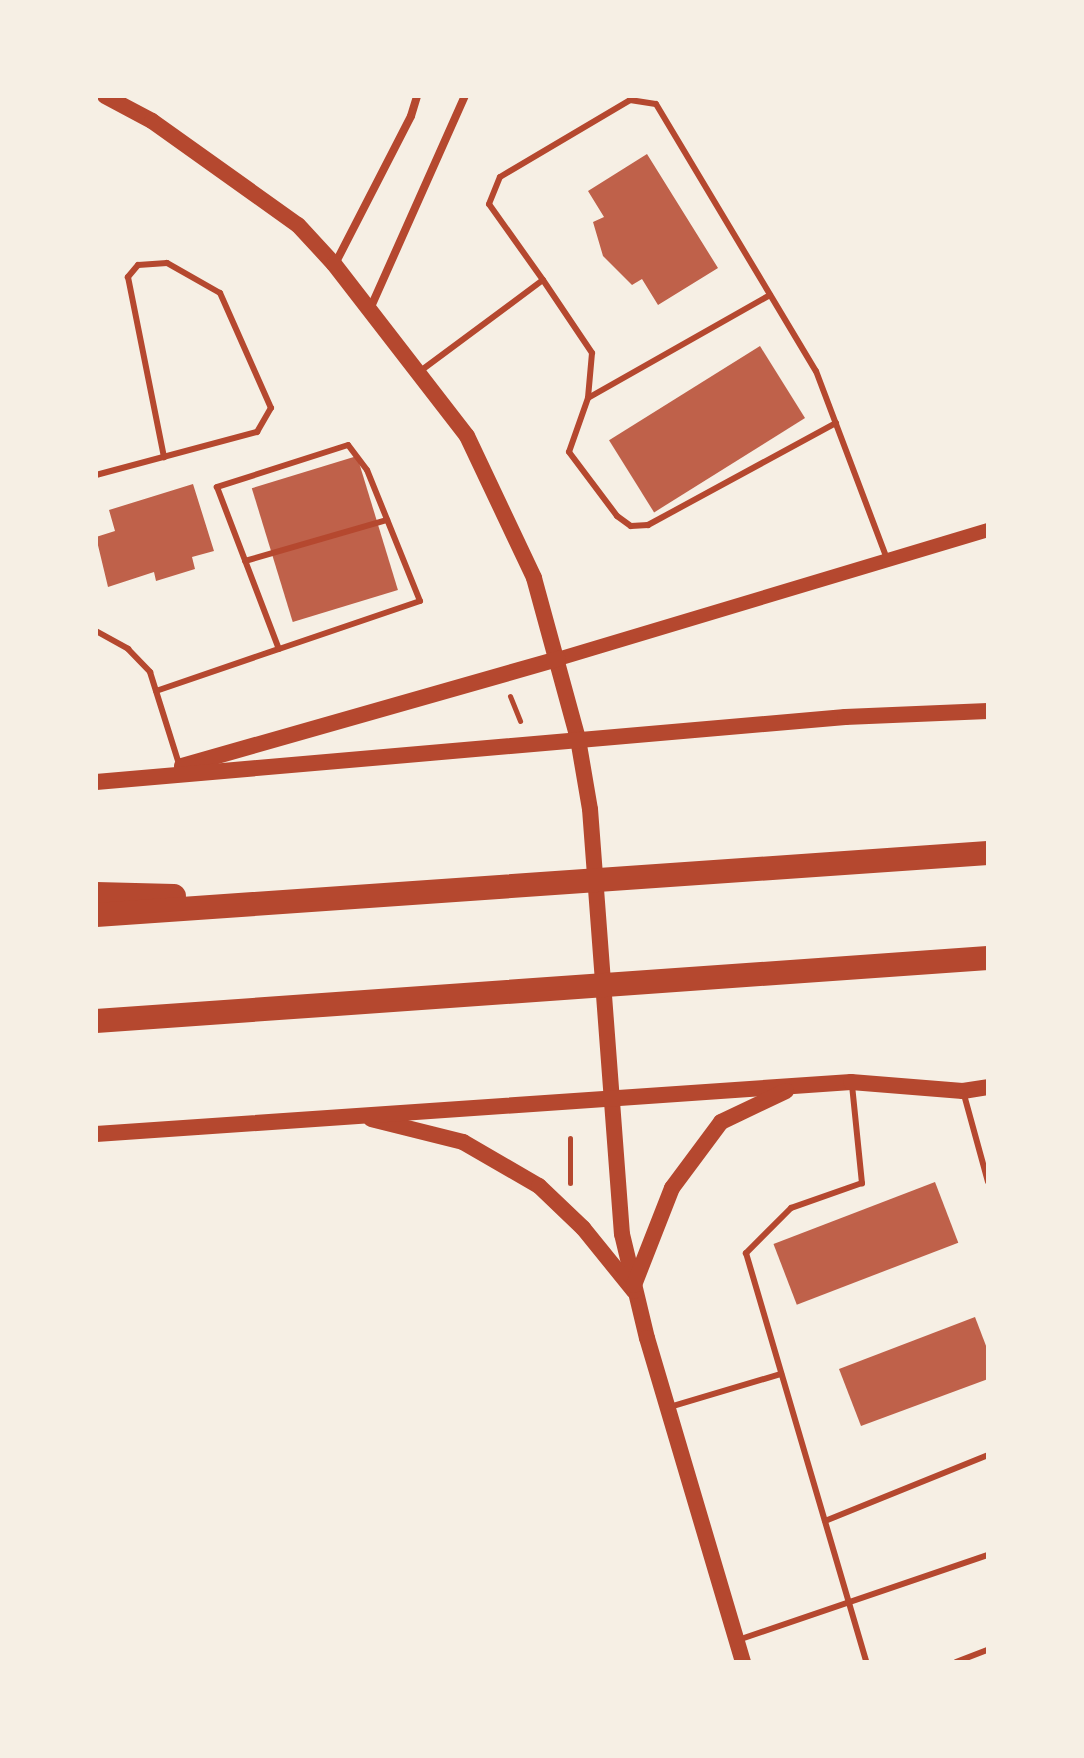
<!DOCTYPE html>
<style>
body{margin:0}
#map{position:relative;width:1084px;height:1758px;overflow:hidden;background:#f6efe4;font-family:Rubik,sans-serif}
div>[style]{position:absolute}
.building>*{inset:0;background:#bf614a;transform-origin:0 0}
.path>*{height:5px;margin:-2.5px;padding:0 2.5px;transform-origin:2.5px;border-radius:2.5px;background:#b5482f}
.service>*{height:6px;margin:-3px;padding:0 3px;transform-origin:3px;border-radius:3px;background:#b5482f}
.minor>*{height:8px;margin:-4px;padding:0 4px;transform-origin:4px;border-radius:4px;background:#b5482f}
.tertiary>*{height:14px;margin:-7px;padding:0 7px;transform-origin:7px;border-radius:7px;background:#b5482f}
.secondary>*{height:16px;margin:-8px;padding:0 8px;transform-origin:8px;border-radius:8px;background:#b5482f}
.motorway>*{height:24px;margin:-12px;padding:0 12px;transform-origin:12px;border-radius:12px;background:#b5482f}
span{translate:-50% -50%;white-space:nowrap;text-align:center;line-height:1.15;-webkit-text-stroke:8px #f6efe4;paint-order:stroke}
.frame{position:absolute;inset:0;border:98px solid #f6efe4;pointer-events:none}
</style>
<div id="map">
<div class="building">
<i style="clip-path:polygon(647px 154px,718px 268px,658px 305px,642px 279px,632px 285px,603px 256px,593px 222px,604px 217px,588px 191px)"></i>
<i style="left:760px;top:346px;width:85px;height:178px;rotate:58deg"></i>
<i style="left:357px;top:456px;width:140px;height:110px;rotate:73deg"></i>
<i style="clip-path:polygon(193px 484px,214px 551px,192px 557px,195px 569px,156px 581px,154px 572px,108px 587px,96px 537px,115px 531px,109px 510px)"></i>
<i style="left:935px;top:1182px;width:65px;height:173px;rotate:69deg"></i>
<i style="clip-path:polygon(975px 1317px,988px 1351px,988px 1379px,861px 1426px,839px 1369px)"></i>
</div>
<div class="path">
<i style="left:510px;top:696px;width:27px;rotate:68deg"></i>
<i style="left:570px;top:1138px;width:45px;rotate:90deg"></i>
</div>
<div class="service">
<i style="left:543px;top:280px;width:88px;rotate:56.1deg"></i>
<i style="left:592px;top:353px;width:45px;rotate:95.1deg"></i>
<i style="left:588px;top:398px;width:57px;rotate:109.4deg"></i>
<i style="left:569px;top:452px;width:80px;rotate:53.1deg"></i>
<i style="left:617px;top:516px;width:17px;rotate:36deg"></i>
<i style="left:631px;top:526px;width:17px;rotate:-3deg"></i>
<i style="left:648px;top:525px;width:214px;rotate:-28.5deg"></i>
<i style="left:419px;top:372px;width:154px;rotate:-36.6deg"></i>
<i style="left:543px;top:280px;width:93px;rotate:-125.4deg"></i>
<i style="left:489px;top:204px;width:29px;rotate:-68deg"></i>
<i style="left:500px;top:177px;width:151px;rotate:-30.6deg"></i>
<i style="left:630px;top:100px;width:26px;rotate:9deg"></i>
<i style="left:656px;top:104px;width:311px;rotate:59.1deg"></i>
<i style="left:816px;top:371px;width:201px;rotate:69.3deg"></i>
<i style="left:588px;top:398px;width:209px;rotate:-29.5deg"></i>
<i style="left:96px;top:475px;width:167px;rotate:-15deg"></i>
<i style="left:257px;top:432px;width:28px;rotate:-60deg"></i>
<i style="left:271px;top:408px;width:126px;rotate:-113.9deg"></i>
<i style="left:220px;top:293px;width:61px;rotate:-150.5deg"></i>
<i style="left:167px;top:263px;width:29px;rotate:176deg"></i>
<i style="left:138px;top:265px;width:16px;rotate:130deg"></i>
<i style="left:128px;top:277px;width:184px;rotate:78.7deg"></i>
<i style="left:245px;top:561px;width:148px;rotate:-16.1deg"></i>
<i style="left:96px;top:631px;width:37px;rotate:29deg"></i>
<i style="left:128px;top:649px;width:32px;rotate:46deg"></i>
<i style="left:150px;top:672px;width:100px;rotate:72.5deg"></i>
<i style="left:156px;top:691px;width:130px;rotate:-18.9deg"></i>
<i style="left:279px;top:649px;width:149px;rotate:-18.8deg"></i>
<i style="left:420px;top:601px;width:141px;rotate:-112deg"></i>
<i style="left:367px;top:470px;width:31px;rotate:-127deg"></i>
<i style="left:348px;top:445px;width:138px;rotate:162.2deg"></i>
<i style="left:217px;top:487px;width:173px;rotate:69.1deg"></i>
<i style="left:852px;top:1085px;width:99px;rotate:84.2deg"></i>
<i style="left:862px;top:1183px;width:75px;rotate:160.6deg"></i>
<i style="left:791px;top:1208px;width:64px;rotate:135deg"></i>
<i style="left:746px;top:1253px;width:426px;rotate:73.6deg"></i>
<i style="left:963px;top:1091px;width:94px;rotate:74.6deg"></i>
<i style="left:670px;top:1407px;width:116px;rotate:-16.6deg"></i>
<i style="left:825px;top:1521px;width:176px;rotate:-22deg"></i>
<i style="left:738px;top:1640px;width:264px;rotate:-18.8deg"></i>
<i style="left:956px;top:1662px;width:34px;rotate:-21deg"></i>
</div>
<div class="minor">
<i style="left:335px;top:264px;width:166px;rotate:-62.8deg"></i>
<i style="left:411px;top:116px;width:21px;rotate:-73deg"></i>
<i style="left:370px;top:309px;width:233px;rotate:-66deg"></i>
</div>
<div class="tertiary">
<i style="left:558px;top:659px;width:449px;rotate:-16.7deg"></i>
</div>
<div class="secondary">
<i style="left:105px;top:96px;width:53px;rotate:28deg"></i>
<i style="left:152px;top:121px;width:179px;rotate:35.5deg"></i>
<i style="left:298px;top:225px;width:53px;rotate:47.3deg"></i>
<i style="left:334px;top:264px;width:217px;rotate:52.3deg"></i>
<i style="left:467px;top:436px;width:157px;rotate:64.7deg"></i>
<i style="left:534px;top:578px;width:167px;rotate:74.7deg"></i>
<i style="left:578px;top:739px;width:71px;rotate:80.3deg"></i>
<i style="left:590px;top:809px;width:426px;rotate:85.7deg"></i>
<i style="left:622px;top:1234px;width:107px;rotate:76.5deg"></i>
<i style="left:647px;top:1338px;width:338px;rotate:73.5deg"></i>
<i style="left:182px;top:766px;width:391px;rotate:-15.9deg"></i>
<i style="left:96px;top:782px;width:752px;rotate:-4.96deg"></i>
<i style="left:845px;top:717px;width:143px;rotate:-2.4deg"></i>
<i style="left:371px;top:1119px;width:95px;rotate:14deg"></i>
<i style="left:463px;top:1142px;width:88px;rotate:30.1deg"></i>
<i style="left:539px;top:1186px;width:61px;rotate:43.7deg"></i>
<i style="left:583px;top:1228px;width:81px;rotate:51deg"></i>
<i style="left:96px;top:1134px;width:757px;rotate:-3.94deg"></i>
<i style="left:851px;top:1082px;width:112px;rotate:4.6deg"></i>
<i style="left:963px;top:1091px;width:25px;rotate:-9deg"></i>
<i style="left:634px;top:1285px;width:104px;rotate:-68.6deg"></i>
<i style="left:672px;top:1188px;width:82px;rotate:-53.4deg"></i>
<i style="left:721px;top:1122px;width:72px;rotate:-25.5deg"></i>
</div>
<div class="motorway">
<i style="left:96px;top:894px;width:78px;rotate:1.5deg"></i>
<i style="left:96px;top:915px;width:894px;rotate:-3.98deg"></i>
<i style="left:96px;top:1021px;width:894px;rotate:-4.04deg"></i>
</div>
<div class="frame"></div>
</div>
